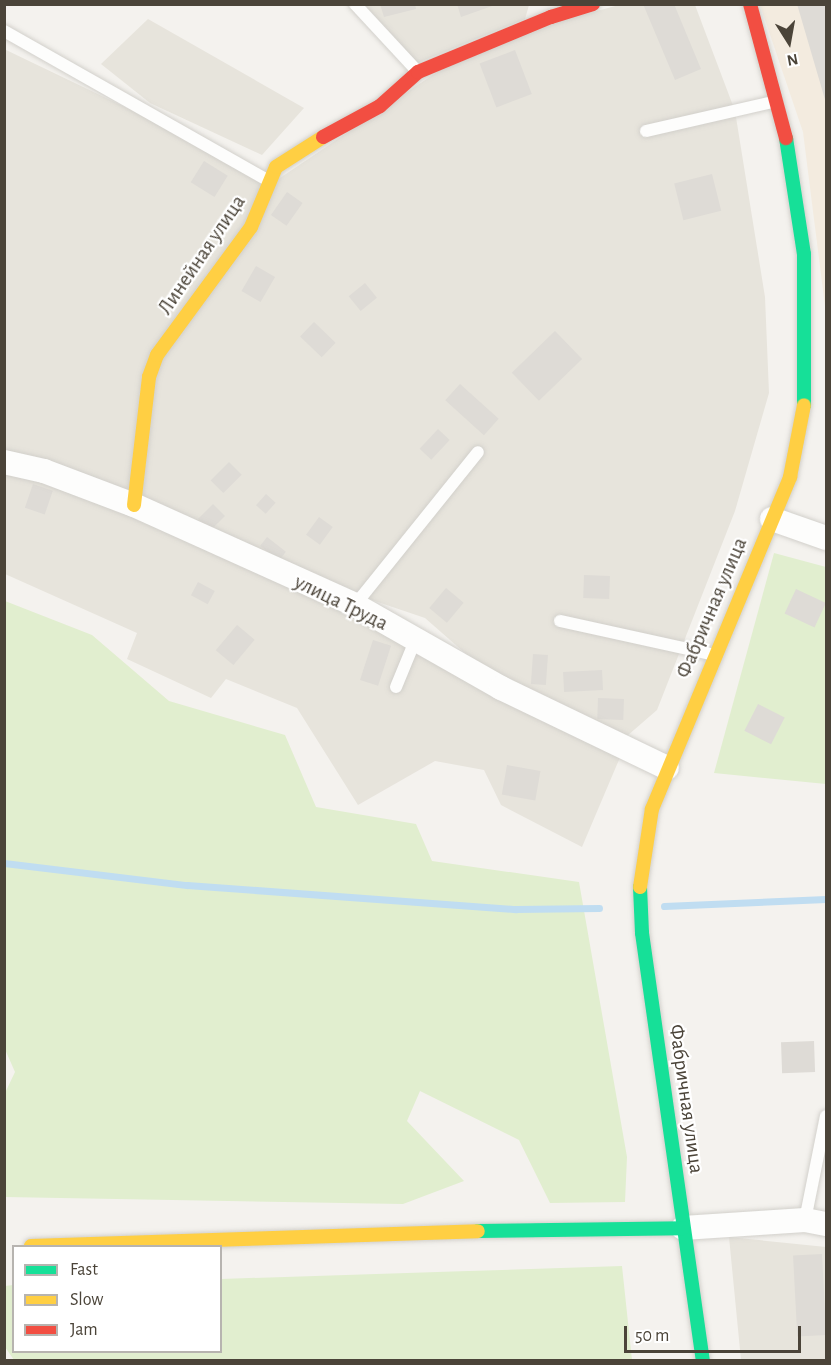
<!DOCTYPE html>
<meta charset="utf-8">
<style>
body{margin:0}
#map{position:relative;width:831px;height:1365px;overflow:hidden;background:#f4f2ee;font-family:"Alegreya Sans",sans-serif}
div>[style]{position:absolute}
.residential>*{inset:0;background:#e7e4dc}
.commercial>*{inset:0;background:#f3ebdf}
.green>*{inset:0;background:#e1eecf}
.stream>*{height:7px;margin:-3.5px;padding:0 3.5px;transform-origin:3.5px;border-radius:3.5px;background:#c0ddf1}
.building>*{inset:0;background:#dedbd6;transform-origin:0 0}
.roads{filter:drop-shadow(0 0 2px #d2d0cb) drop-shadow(0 0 2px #d2d0cb)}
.lane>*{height:12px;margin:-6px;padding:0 6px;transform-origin:6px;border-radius:6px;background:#fdfdfc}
.street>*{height:24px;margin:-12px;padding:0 12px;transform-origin:12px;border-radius:12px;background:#fdfdfc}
.fast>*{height:14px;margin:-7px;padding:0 7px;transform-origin:7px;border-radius:7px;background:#16e098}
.slow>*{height:14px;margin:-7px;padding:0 7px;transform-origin:7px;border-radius:7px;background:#ffcf43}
.jam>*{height:14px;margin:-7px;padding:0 7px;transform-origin:7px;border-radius:7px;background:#f24e42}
span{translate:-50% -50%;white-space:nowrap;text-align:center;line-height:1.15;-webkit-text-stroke:4.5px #fff;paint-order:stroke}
.street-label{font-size:21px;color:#4b4439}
.frame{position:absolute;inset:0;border:6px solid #4b4439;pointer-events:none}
.legend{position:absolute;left:12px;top:1245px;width:210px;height:108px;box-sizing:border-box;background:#fff;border:2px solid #b7b4b0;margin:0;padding:8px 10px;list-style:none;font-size:18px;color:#4b4439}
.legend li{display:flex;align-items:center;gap:12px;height:30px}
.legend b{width:30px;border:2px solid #b7b4b0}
.north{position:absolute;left:759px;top:12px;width:60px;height:60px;-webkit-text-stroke:4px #fff;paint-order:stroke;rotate:169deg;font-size:16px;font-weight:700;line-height:24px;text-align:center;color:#4b4439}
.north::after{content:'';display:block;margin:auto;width:21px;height:27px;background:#4b4439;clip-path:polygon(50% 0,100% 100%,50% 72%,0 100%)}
.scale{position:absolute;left:624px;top:1326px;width:177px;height:27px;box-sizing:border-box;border:3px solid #4b4439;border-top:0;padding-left:8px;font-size:18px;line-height:21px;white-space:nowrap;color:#4b4439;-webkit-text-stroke:4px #fff;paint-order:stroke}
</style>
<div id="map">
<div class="residential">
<i style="clip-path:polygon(365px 5px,529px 5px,525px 19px,417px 63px)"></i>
<i style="clip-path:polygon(619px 5px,695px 5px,735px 111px,765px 297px,769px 393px,735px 511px,657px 710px,627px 736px,490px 675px,425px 618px,307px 578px,5px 453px,4px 49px,277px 180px,440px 70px,560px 21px)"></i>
<i style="clip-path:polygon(148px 19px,304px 108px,262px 155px,150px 103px,101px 64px)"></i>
<i style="clip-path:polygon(5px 468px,139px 516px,430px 654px,621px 755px,582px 847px,501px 805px,484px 770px,435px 761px,358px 805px,297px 708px,226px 679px,211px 698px,127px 659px,137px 633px,5px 574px)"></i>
<i style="clip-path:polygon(729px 1237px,826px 1247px,826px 1360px,741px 1360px)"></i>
</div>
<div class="commercial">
<i style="clip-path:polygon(760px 5px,826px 5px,826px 314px,803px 132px)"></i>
</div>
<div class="green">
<i style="clip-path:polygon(774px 553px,826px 567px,826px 784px,714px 773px)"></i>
<i style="clip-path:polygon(5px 601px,92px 635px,169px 701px,285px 735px,316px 807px,416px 824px,432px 861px,579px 882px,627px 1157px,625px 1202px,550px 1203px,519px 1140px,420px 1091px,407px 1121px,464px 1181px,403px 1204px,5px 1197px,5px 1093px,15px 1072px,4px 1047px)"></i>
<i style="clip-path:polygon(622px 1266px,632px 1360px,14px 1360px,5px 1347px,5px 1286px,13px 1285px,14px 1352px,220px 1352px,221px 1279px)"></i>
</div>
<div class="stream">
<i style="left:4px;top:863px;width:184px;rotate:6.9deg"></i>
<i style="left:187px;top:885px;width:330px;rotate:4.2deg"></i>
<i style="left:516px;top:909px;width:83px;rotate:-0.7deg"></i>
<i style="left:664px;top:906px;width:162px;rotate:-2.5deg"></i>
</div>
<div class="building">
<i style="clip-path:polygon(380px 4px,415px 4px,416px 9px,384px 17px)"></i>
<i style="clip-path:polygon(457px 4px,494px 4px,495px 5px,461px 17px)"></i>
<i style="clip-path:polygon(643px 4px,674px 4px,701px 69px,675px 80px)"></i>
<i style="clip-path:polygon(797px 4px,826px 4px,826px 103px)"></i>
<i style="left:515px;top:50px;width:47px;height:38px;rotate:69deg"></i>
<i style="left:204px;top:161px;width:28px;height:25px;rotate:32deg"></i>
<i style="left:712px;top:174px;width:38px;height:39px;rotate:76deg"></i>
<i style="left:287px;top:192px;width:19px;height:28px;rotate:35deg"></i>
<i style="left:256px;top:266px;width:22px;height:29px;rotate:30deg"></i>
<i style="left:365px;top:283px;width:19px;height:21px;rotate:51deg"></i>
<i style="left:314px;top:322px;width:30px;height:20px;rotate:44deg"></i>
<i style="left:555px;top:331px;width:39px;height:60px;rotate:46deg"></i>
<i style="left:460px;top:384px;width:52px;height:22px;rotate:42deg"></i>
<i style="left:438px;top:429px;width:16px;height:27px;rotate:43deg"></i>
<i style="left:229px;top:462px;width:18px;height:26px;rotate:45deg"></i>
<i style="left:33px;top:484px;width:21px;height:25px;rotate:19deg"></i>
<i style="left:266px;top:494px;width:13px;height:15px;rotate:42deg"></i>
<i style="left:213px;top:504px;width:17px;height:21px;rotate:45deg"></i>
<i style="left:319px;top:517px;width:17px;height:22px;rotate:36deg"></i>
<i style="left:267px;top:537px;width:24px;height:11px;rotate:38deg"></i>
<i style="left:584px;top:575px;width:26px;height:23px;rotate:2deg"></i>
<i style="left:198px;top:582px;width:19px;height:15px;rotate:28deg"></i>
<i style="left:446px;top:588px;width:23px;height:26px;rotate:40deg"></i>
<i style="left:796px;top:589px;width:33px;height:27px;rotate:25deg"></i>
<i style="left:237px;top:625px;width:23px;height:33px;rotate:40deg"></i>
<i style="left:373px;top:640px;width:19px;height:42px;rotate:18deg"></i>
<i style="left:533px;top:654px;width:15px;height:30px;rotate:4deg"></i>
<i style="left:602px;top:670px;width:20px;height:39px;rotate:87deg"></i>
<i style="left:598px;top:698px;width:26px;height:21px;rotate:2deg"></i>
<i style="left:758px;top:704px;width:30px;height:30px;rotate:27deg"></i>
<i style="left:507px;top:765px;width:34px;height:30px;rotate:10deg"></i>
<i style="left:814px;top:1041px;width:31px;height:33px;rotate:88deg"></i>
<i style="left:822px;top:1254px;width:81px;height:29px;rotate:87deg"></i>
</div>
<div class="roads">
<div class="lane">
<i style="left:355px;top:4px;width:91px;rotate:47.2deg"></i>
<i style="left:4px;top:31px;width:302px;rotate:29.5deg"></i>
<i style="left:646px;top:131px;width:134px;rotate:-12.9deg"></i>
<i style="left:355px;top:605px;width:196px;rotate:-51.2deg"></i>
<i style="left:560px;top:621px;width:158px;rotate:12.4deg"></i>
<i style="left:396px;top:687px;width:50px;rotate:-67.6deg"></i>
<i style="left:805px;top:1220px;width:106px;rotate:-78.6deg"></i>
</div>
<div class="street">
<i style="left:4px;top:462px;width:41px;rotate:12.7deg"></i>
<i style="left:44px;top:471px;width:96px;rotate:20.7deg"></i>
<i style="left:134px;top:505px;width:243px;rotate:24.3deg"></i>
<i style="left:355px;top:605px;width:168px;rotate:29.6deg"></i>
<i style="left:501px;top:688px;width:184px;rotate:25.7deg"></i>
<i style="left:772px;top:519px;width:57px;rotate:19.4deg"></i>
<i style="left:683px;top:1228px;width:122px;rotate:-3.8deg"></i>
<i style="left:805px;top:1220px;width:21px;rotate:11deg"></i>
</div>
<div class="fast">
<i style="left:786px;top:138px;width:117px;rotate:81.2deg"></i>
<i style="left:804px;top:254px;width:151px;rotate:90deg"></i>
<i style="left:640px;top:887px;width:46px;rotate:87.5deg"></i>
<i style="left:642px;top:933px;width:431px;rotate:81.9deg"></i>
<i style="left:478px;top:1231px;width:205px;rotate:-0.8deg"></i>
</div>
<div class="slow">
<i style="left:134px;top:505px;width:129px;rotate:-83.3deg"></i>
<i style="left:149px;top:377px;width:23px;rotate:-70deg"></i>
<i style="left:157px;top:355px;width:159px;rotate:-53.7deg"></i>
<i style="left:251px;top:227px;width:65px;rotate:-67.4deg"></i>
<i style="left:276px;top:167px;width:56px;rotate:-32.6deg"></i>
<i style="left:640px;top:887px;width:79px;rotate:-81.3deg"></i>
<i style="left:652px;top:809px;width:360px;rotate:-67.4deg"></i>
<i style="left:790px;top:477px;width:73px;rotate:-79deg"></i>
<i style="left:31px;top:1246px;width:447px;rotate:-1.9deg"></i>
</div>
<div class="jam">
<i style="left:750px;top:4px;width:139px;rotate:75deg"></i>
<i style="left:323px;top:137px;width:65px;rotate:-28.5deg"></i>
<i style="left:380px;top:106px;width:51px;rotate:-41.8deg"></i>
<i style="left:418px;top:72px;width:144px;rotate:-22.5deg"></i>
<i style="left:551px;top:17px;width:44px;rotate:-17.2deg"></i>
</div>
</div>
<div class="street-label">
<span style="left:202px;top:255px;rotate:-56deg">Линейная улица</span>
<span style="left:341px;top:603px;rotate:26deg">улица Труда</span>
<span style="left:712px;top:608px;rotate:-67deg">Фабричная улица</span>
<span style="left:686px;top:1099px;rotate:82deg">Фабричная улица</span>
</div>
<div class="frame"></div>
<ul class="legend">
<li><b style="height:8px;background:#16e098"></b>Fast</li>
<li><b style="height:8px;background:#ffcf43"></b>Slow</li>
<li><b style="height:8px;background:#f24e42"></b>Jam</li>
</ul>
<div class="north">N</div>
<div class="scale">50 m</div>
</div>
